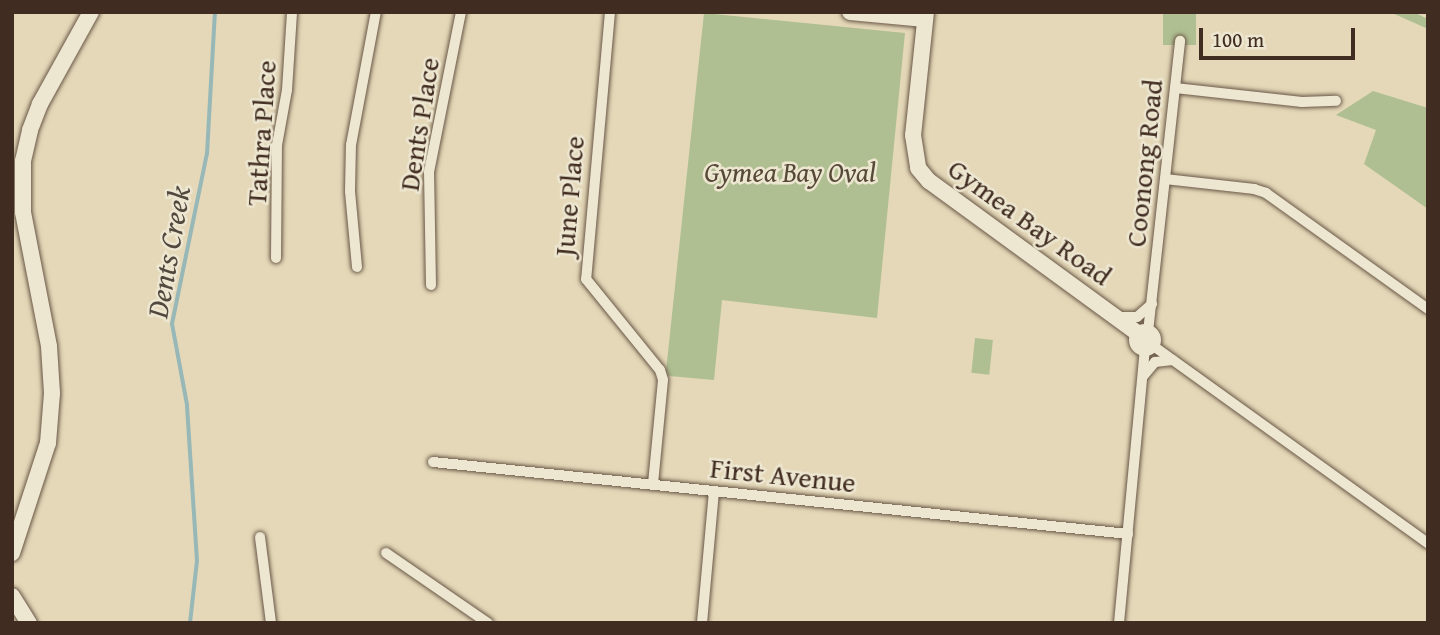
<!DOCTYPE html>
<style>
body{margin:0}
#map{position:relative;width:1440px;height:635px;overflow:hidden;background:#e4d8b8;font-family:"Gentium Book Plus",serif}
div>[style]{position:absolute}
.green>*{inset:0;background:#b0bf92;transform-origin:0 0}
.stream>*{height:3.5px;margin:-1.75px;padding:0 1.75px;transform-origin:1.75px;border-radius:1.75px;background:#98b8b8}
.roads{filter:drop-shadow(0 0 2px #695746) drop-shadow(0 0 2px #695746)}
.street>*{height:10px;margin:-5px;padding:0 5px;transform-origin:5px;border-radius:5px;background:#ede6d1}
.secondary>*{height:16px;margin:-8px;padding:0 8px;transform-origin:8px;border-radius:8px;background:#ede6d1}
.secondary>.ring{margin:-8px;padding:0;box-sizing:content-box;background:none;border:16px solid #ede6d1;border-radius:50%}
span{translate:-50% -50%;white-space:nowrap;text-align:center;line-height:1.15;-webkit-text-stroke:5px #ede6d1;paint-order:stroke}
.street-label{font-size:28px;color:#402c20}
.park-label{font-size:28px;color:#564937;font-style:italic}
.water-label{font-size:30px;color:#52483e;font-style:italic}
.frame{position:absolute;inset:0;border:14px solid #402c20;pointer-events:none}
.scale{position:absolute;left:1199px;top:28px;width:156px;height:32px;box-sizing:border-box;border:4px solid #402c20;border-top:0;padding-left:9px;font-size:21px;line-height:24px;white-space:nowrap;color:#402c20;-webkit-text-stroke:5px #ede6d1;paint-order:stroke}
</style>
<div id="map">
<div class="green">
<i style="left:1163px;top:12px;width:33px;height:33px"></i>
<i style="clip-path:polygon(1390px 12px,1413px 12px,1428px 19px,1428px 29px)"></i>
<i style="clip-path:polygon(704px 13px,905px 33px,877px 318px,722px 300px,714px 380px,669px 376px,666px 371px)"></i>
<i style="clip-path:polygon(1373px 91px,1428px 108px,1428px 209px,1364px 164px,1376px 130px,1336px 115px)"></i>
<i style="left:975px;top:338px;width:18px;height:35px;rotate:6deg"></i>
</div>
<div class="stream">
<i style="left:190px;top:623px;width:62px;rotate:-83.6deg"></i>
<i style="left:197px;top:561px;width:156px;rotate:-93.7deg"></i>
<i style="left:187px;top:405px;width:82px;rotate:-100.5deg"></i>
<i style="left:172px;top:324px;width:174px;rotate:-78.4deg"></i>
<i style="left:207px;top:154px;width:142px;rotate:-86.8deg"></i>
</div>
<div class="roads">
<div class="street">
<i style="left:610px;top:12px;width:268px;rotate:95.1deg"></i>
<i style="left:586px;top:279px;width:117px;rotate:50.9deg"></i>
<i style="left:660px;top:370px;width:10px;rotate:73deg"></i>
<i style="left:663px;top:380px;width:103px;rotate:95.5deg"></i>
<i style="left:1175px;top:88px;width:128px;rotate:6.3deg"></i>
<i style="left:1302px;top:102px;width:34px;rotate:-2deg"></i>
<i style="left:1165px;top:179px;width:90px;rotate:6.4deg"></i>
<i style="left:1254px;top:189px;width:13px;rotate:18deg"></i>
<i style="left:1266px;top:193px;width:199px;rotate:35.6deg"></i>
<i style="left:276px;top:258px;width:113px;rotate:-89.5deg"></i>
<i style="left:277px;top:145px;width:56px;rotate:-79.7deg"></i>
<i style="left:287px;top:90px;width:78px;rotate:-86.3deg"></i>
<i style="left:357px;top:267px;width:76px;rotate:-95.3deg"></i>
<i style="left:350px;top:191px;width:46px;rotate:-88.8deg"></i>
<i style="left:351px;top:145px;width:135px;rotate:-79.4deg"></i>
<i style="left:431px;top:285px;width:113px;rotate:-91deg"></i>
<i style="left:429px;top:172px;width:163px;rotate:-78.7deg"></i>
<i style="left:1117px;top:317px;width:20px"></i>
<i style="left:1137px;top:317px;width:20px;rotate:-41deg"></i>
<i style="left:1148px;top:332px;width:293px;rotate:-83.7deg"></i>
<i style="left:1152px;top:345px;width:340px;rotate:35.7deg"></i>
<i style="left:1144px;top:375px;width:17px;rotate:-50deg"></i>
<i style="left:1155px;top:362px;width:18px;rotate:-6deg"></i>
<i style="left:433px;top:462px;width:699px;rotate:5.91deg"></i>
<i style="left:260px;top:537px;width:87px;rotate:82.7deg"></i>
<i style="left:386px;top:553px;width:124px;rotate:34.5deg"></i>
<i style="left:702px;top:623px;width:132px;rotate:-84.8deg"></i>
<i style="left:1119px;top:623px;width:275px;rotate:-84.6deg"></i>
</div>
<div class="secondary">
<i style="left:850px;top:12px;width:75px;rotate:5.3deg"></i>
<i style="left:926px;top:12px;width:124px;rotate:96deg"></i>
<i style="left:913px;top:135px;width:33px;rotate:81deg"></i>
<i style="left:918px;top:168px;width:17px;rotate:50deg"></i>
<i style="left:929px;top:181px;width:260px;rotate:36.1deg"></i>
<i class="ring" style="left:1137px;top:332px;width:0;height:0"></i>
<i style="left:12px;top:553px;width:116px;rotate:-71.9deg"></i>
<i style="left:48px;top:443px;width:50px;rotate:-85.4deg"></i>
<i style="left:52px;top:393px;width:47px;rotate:-93.7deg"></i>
<i style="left:49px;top:346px;width:136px;rotate:-101deg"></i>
<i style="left:23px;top:212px;width:51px;rotate:-90deg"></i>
<i style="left:23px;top:161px;width:32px;rotate:-77deg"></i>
<i style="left:30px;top:130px;width:28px;rotate:-69deg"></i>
<i style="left:40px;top:104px;width:105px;rotate:-61deg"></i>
<i style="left:12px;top:596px;width:32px;rotate:58deg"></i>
</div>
</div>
<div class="street-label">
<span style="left:419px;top:124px;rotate:-81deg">Dents Place</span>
<span style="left:261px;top:133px;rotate:-86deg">Tathra Place</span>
<span style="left:1144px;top:163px;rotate:-84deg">Coonong Road</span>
<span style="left:569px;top:196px;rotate:-85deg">June Place</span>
<span style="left:1030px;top:222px;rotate:36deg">Gymea Bay Road</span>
<span style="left:783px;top:475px;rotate:6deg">First Avenue</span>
</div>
<div class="park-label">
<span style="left:790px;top:172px">Gymea Bay Oval</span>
</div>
<div class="water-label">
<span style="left:168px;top:252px;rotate:-80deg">Dents Creek</span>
</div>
<div class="frame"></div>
<div class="scale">100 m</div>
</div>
